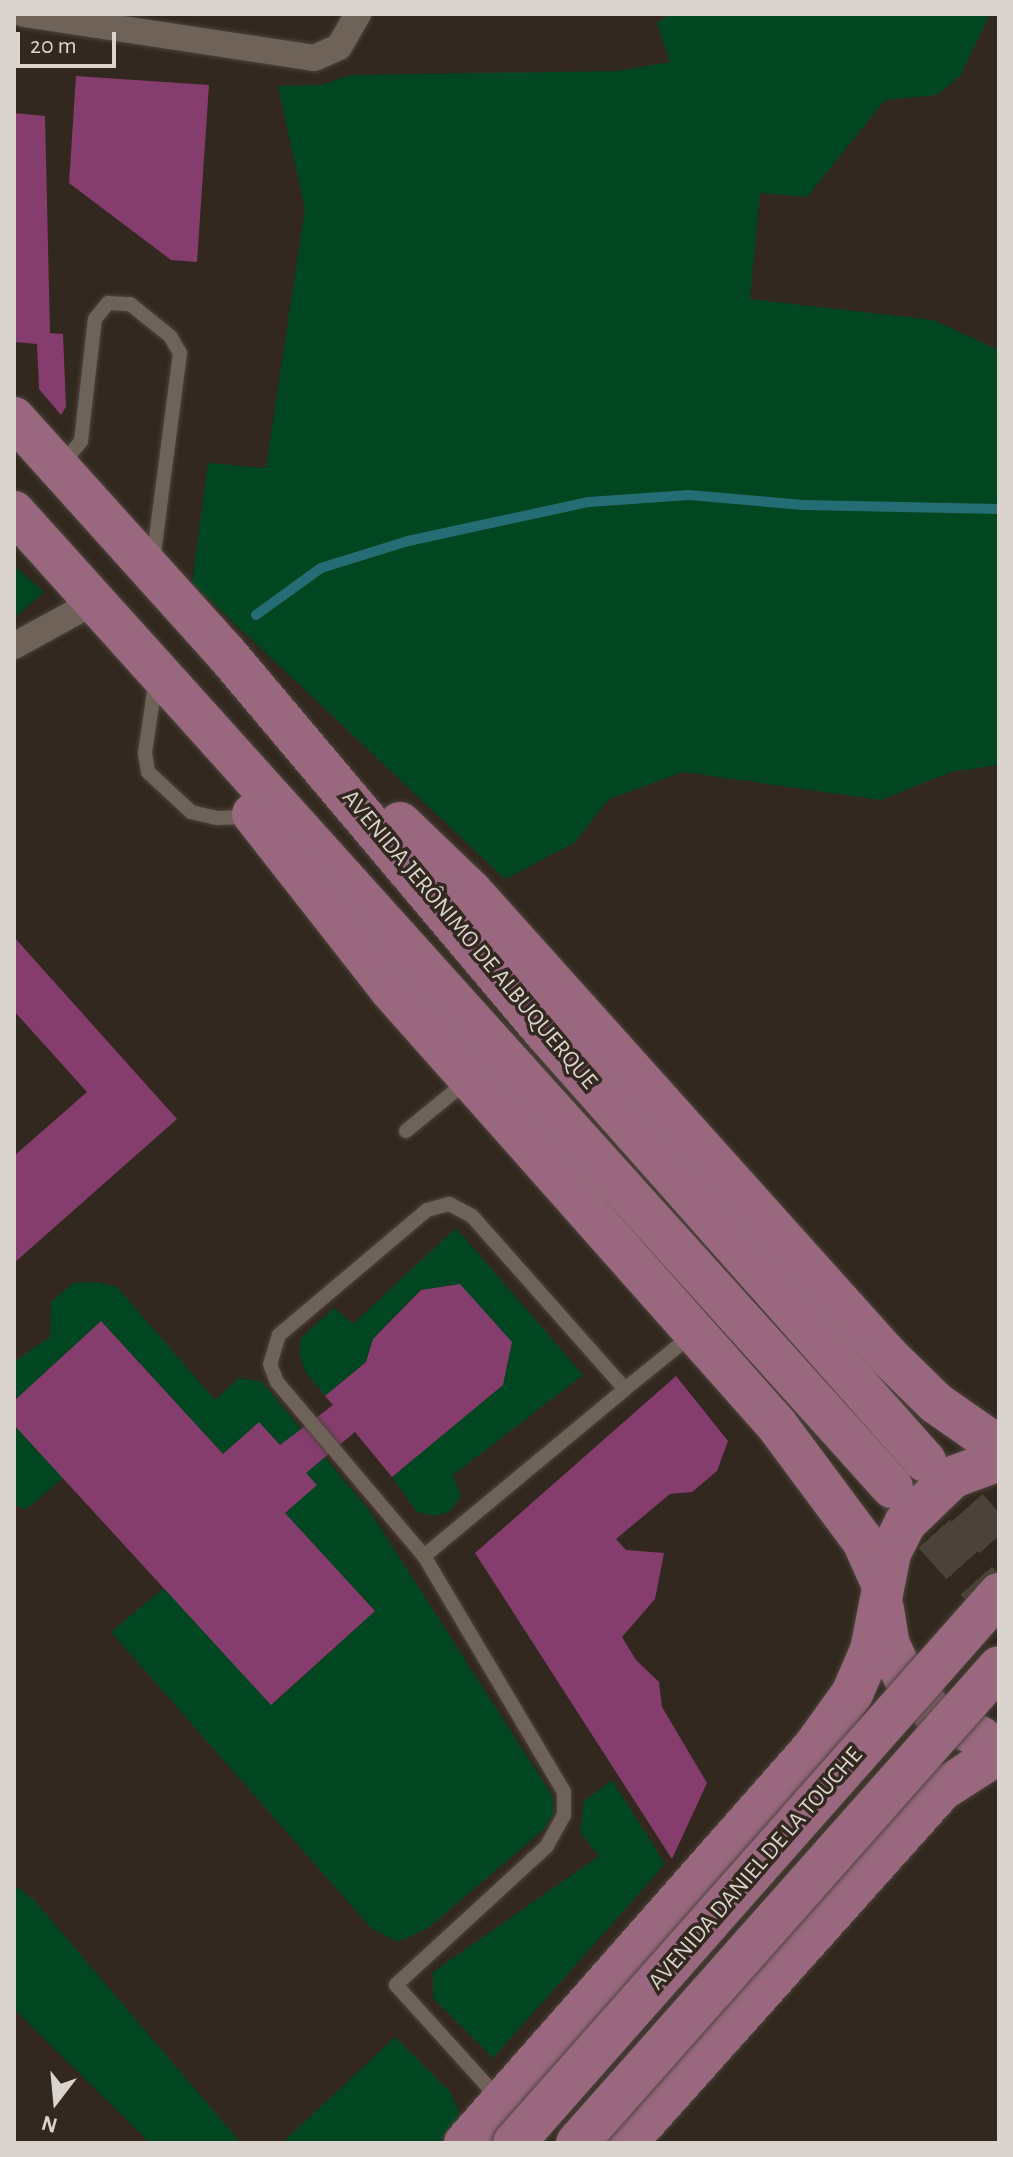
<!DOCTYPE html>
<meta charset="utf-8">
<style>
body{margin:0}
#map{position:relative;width:1013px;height:2157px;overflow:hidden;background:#32281f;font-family:"Alegreya Sans",sans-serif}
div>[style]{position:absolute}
.green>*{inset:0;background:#004721}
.stream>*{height:10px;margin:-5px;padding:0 5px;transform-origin:5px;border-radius:5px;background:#256d74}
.building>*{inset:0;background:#853d6d}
.primary-tunnel>*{height:42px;margin-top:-21px;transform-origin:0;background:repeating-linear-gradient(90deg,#4b4239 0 42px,transparent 0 63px)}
.roads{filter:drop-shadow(0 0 2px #4c433b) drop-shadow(0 0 2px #4c433b)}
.service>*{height:14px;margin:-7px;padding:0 7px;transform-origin:7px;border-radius:7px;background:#6f6359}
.minor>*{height:26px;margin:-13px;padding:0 13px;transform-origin:13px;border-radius:13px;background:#6f6359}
.primary>*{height:42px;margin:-21px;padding:0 21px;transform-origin:21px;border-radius:21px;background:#99687f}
.bridges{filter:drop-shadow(0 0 2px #4c433b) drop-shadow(0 0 2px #4c433b)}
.primary-bridge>*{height:42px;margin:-21px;padding:0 21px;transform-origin:21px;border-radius:21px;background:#99687f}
span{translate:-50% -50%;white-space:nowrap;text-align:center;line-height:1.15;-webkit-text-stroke:7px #32281f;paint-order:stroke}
.street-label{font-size:24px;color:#dad3ce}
.frame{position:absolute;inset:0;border:16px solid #dad3ce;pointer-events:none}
.north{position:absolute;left:16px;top:2061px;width:80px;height:80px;-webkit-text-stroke:6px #32281f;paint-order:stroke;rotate:196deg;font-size:22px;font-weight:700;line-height:32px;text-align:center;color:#dad3ce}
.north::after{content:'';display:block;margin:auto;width:28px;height:36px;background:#dad3ce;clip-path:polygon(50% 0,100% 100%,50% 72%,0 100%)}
.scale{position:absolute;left:16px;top:32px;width:100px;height:36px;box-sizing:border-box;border:4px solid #dad3ce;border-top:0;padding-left:10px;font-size:24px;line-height:28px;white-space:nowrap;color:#dad3ce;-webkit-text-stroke:6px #32281f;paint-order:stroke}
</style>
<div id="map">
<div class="green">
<i style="clip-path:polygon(670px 14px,990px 14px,960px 76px,937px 95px,885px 100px,807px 197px,760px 193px,750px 299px,933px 320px,999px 350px,999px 765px,951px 772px,881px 800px,683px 772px,609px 799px,574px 843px,505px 879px,192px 583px,208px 463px,266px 468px,305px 209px,278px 86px,321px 85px,350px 75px,618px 71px,670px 62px,657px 23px)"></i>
<i style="clip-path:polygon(14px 566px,44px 592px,14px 618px)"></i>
<i style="clip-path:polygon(456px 1228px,583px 1375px,453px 1475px,461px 1496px,449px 1512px,434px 1516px,417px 1512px,392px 1477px,503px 1385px,512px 1342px,459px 1284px,420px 1290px,373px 1339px,366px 1362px,325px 1396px,305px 1371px,299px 1353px,301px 1338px,334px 1308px,353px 1324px)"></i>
<i style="clip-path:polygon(98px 1282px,117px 1287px,215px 1400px,239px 1378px,262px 1382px,369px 1510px,553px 1797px,554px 1814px,544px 1829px,428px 1928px,397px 1942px,371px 1928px,111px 1632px,164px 1588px,272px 1705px,375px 1611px,285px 1513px,316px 1484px,259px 1422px,223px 1454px,101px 1321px,14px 1401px,14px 1362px,50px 1337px,51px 1302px,73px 1283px)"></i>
<i style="clip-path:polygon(14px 1425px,63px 1478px,26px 1509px,14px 1505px)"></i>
<i style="clip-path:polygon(612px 1780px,665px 1864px,493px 2058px,433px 1998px,433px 1972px,599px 1856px,580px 1832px,584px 1801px)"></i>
<i style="clip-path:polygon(14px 1885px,34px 1900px,241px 2143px,150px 2143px,14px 2009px)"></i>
<i style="clip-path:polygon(395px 2037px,451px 2093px,462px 2118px,439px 2143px,282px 2143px)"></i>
</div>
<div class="stream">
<i style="left:256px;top:615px;width:80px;rotate:-35.9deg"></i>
<i style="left:321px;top:568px;width:91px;rotate:-17.2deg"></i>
<i style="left:408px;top:541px;width:185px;rotate:-12.2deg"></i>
<i style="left:589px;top:502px;width:100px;rotate:-4deg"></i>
<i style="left:689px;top:495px;width:114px;rotate:5deg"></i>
<i style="left:803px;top:505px;width:196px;rotate:1.2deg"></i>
</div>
<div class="building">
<i style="clip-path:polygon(76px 76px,209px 85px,197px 262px,171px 260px,69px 183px)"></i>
<i style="clip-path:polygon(14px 113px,45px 116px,50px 333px,63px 334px,66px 407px,61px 415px,39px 389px,37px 344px,14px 342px)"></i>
<i style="clip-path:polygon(14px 937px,177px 1119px,14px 1263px,14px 1156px,87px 1092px,14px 1011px)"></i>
<i style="clip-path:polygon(460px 1284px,512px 1342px,503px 1385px,392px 1477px,355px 1432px,306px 1473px,317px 1485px,285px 1513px,375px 1611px,271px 1705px,14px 1425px,14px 1401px,101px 1321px,223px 1454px,259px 1422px,280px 1445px,333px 1405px,325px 1396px,366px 1362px,373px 1339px,421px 1290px)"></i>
<i style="clip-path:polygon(676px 1376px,728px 1441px,717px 1471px,692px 1492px,670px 1494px,616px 1539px,626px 1550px,664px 1553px,655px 1599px,622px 1637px,636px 1660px,659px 1682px,662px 1707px,707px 1783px,672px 1859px,475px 1553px)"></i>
</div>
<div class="primary-tunnel">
<i style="left:925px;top:1461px;width:111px;rotate:48.3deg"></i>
<i style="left:892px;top:1487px;width:160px;rotate:48deg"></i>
</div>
<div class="roads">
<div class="service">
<i style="left:62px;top:464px;width:30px;rotate:-50deg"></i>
<i style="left:81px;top:441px;width:123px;rotate:-83.5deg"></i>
<i style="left:95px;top:319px;width:21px;rotate:-51deg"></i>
<i style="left:108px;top:303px;width:22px;rotate:3deg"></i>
<i style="left:130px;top:304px;width:51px;rotate:38.7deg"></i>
<i style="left:170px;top:336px;width:20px;rotate:60deg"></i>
<i style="left:180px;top:353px;width:211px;rotate:97.4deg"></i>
<i style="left:155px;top:685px;width:69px;rotate:98.4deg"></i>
<i style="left:145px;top:753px;width:19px;rotate:81deg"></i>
<i style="left:148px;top:772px;width:59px;rotate:42.9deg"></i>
<i style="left:191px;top:812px;width:26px;rotate:13deg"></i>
<i style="left:216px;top:818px;width:35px;rotate:-2deg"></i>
<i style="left:406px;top:1131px;width:79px;rotate:-39.3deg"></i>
<i style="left:625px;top:1389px;width:87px;rotate:-39deg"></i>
<i style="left:424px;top:1556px;width:261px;rotate:-39.7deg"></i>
<i style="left:625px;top:1389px;width:231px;rotate:-131.5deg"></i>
<i style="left:472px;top:1216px;width:26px;rotate:-152deg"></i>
<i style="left:449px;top:1204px;width:23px;rotate:165deg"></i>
<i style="left:427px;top:1210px;width:194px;rotate:139.8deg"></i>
<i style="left:279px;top:1335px;width:30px;rotate:107deg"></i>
<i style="left:270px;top:1364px;width:19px;rotate:69deg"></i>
<i style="left:277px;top:1382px;width:228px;rotate:49.8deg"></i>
<i style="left:424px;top:1556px;width:274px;rotate:59.3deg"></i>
<i style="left:564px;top:1792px;width:23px;rotate:90deg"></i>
<i style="left:564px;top:1815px;width:35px;rotate:119deg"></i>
<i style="left:547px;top:1846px;width:205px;rotate:137.4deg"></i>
<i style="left:396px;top:1985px;width:152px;rotate:47.9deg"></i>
</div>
<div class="minor">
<i style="left:24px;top:14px;width:293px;rotate:8.6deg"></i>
<i style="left:314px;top:58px;width:27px;rotate:-24deg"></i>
<i style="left:339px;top:47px;width:38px;rotate:-60deg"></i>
<i style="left:14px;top:646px;width:91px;rotate:-28.8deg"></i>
</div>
<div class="primary">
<i style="left:14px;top:418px;width:314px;rotate:48deg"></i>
<i style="left:224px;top:651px;width:498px;rotate:49.9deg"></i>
<i style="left:545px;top:1032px;width:573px;rotate:48.47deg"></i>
<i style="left:14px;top:512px;width:1312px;rotate:48deg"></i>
<i style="left:253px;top:814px;width:222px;rotate:51.9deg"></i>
<i style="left:390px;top:989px;width:582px;rotate:48.42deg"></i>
<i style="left:776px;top:1424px;width:146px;rotate:53.4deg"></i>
<i style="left:863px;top:1541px;width:49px;rotate:66deg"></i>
<i style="left:400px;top:823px;width:98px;rotate:43.8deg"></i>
<i style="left:471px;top:891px;width:625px;rotate:48.12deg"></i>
<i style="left:888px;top:1356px;width:67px;rotate:44.4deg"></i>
<i style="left:936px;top:1403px;width:77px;rotate:34.9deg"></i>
<i style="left:883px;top:1609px;width:36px;rotate:81deg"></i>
<i style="left:889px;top:1645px;width:42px;rotate:64.7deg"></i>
<i style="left:907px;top:1683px;width:42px;rotate:47.9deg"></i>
<i style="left:935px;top:1714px;width:53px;rotate:27.1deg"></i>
<i style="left:465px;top:2143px;width:526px;rotate:-48.62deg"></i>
<i style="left:813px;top:1748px;width:67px;rotate:-54.2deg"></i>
<i style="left:852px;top:1694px;width:48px;rotate:-66.6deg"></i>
<i style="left:871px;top:1650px;width:99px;rotate:-78.9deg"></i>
<i style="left:890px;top:1553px;width:34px;rotate:-63deg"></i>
<i style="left:905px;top:1523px;width:66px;rotate:-43.8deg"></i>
<i style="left:953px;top:1477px;width:49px;rotate:-20.3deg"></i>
<i style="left:626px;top:2143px;width:475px;rotate:-48.2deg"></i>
<i style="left:943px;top:1789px;width:67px;rotate:-32.7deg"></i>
</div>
</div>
<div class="bridges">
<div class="primary-bridge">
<i style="left:514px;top:2143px;width:733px;rotate:-48.54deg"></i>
<i style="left:577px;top:2143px;width:636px;rotate:-48.44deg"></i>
</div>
</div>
<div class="street-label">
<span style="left:469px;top:940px;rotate:50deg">AVENIDA JERÔNIMO DE ALBUQUERQUE</span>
<span style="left:756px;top:1869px;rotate:-49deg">AVENIDA DANIEL DE LA TOUCHE</span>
</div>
<div class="frame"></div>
<div class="north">N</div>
<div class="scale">20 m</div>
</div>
